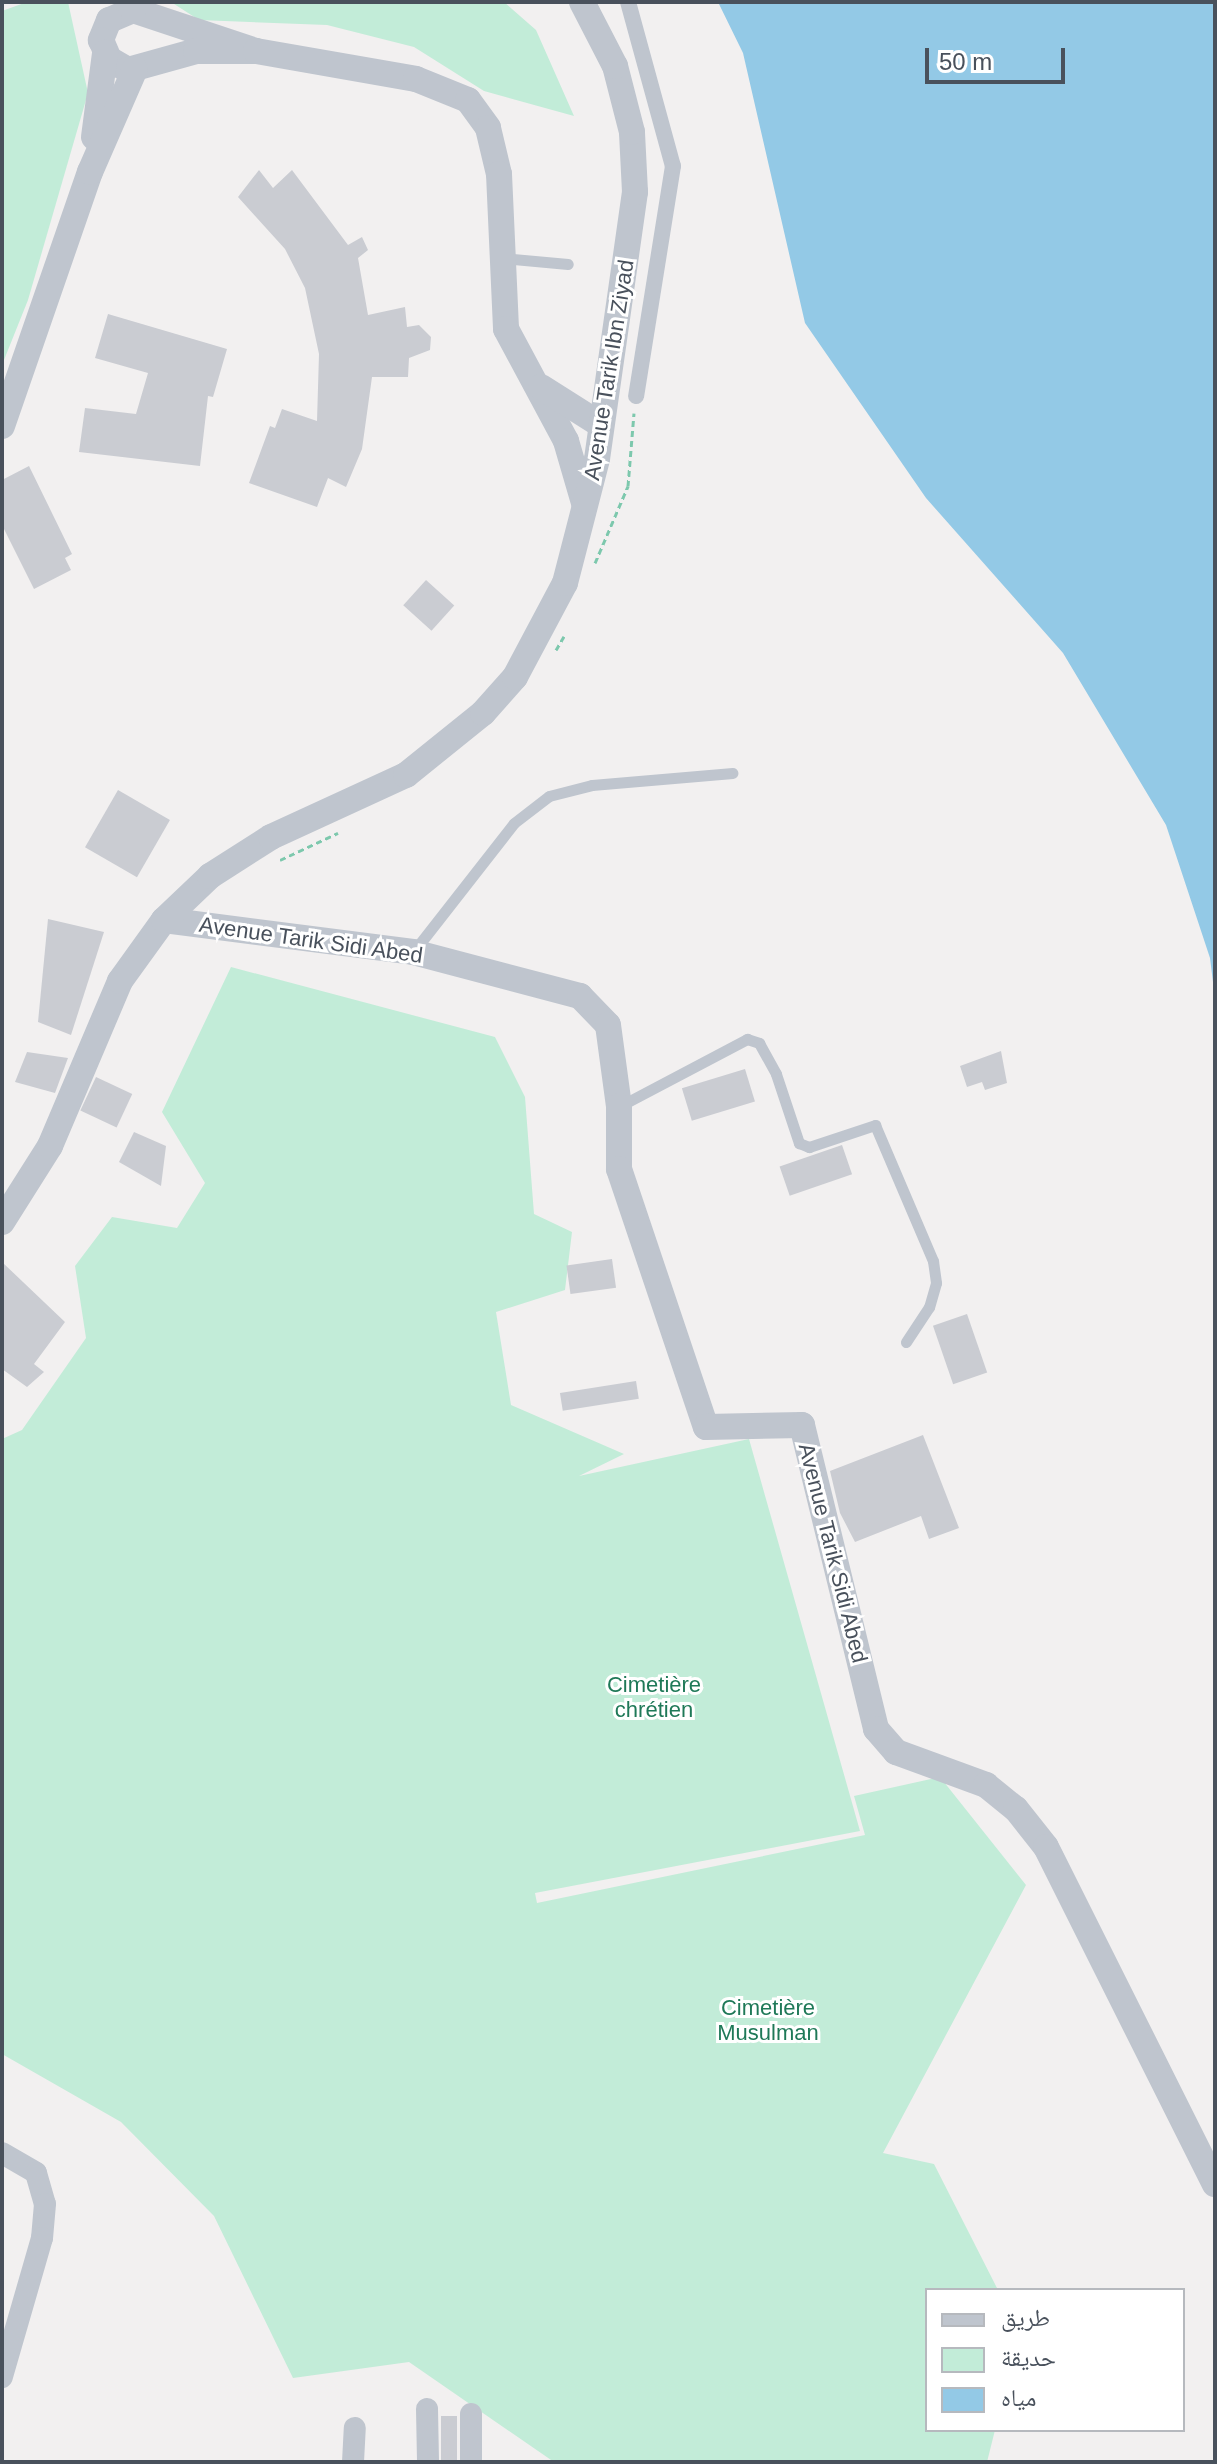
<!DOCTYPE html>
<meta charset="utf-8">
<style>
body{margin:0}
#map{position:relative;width:1217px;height:2464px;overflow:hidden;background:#f2f0f0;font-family:Arial,"Noto Naskh Arabic",sans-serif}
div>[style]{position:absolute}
.green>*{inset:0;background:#c2ecd8}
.water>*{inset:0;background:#93c9e6}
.building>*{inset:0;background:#caccd2;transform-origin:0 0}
.path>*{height:3px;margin-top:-1.5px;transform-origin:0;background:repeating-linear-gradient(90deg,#7dc8ad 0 6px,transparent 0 10px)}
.service>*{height:11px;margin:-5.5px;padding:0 5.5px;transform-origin:5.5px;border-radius:5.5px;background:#bfc5ce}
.pedestrian>*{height:16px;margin:-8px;padding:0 8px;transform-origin:8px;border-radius:8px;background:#bfc5ce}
.minor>*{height:22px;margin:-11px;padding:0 11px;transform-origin:11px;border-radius:11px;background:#bfc5ce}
.tertiary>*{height:26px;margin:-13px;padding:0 13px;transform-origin:13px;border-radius:13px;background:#bfc5ce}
span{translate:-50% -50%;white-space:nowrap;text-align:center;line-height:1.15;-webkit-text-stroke:6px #fff;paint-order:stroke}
.street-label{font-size:22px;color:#49515c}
.park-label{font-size:22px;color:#1f7958}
.frame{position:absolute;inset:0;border:4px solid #49515c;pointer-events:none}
.legend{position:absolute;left:925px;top:2288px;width:260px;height:144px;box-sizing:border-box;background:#fff;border:2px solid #b6b9be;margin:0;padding:10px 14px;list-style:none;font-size:24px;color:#49515c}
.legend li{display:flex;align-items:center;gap:16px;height:40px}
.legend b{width:40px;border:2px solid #b6b9be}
.scale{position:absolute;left:925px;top:48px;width:140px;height:36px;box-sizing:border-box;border:4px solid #49515c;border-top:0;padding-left:10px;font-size:24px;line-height:28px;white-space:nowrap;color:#49515c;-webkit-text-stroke:6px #fff;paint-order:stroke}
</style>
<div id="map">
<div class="green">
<i style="clip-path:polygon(27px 2px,68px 2px,88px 93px,28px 300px,2px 365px,2px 11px)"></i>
<i style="clip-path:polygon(171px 2px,504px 2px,536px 30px,574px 116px,484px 91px,414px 47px,327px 25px,199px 20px)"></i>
<i style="clip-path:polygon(231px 967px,495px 1037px,525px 1097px,534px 1214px,572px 1232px,565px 1290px,496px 1312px,511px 1405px,624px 1454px,579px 1476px,749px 1439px,860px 1831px,535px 1893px,537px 1903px,865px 1835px,854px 1796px,940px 1777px,1026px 1885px,883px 2153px,934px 2164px,998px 2290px,927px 2290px,927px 2430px,995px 2430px,987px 2462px,554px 2462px,409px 2362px,293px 2378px,214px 2216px,121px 2122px,2px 2054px,2px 1439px,22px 1430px,86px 1338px,75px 1266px,112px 1217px,177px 1228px,205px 1183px,162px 1112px)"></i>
</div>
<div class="water">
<i style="clip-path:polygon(718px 2px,1215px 2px,1215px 998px,1210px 958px,1166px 825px,1063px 653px,926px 498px,805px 323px,743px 53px)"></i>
</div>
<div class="building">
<i style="clip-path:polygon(259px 170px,273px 188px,292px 170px,348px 245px,362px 237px,368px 250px,358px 258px,368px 315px,405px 307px,407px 327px,419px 325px,431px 337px,430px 350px,409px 358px,408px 377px,372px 377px,362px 449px,346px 487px,328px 478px,317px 507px,249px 483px,270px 426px,275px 428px,282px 409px,317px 421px,319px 354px,305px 288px,285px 249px,238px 197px)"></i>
<i style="clip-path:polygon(108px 314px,227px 349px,213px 397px,208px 396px,200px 466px,79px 452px,85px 408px,136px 414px,148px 373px,95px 358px)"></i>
<i style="clip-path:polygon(29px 466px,72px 554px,65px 558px,71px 570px,34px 589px,2px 525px,2px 480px)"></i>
<i style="left:426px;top:580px;width:38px;height:34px;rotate:42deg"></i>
<i style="left:118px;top:790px;width:60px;height:66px;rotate:30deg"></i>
<i style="clip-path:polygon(48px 919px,104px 932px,71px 1035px,38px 1022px)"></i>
<i style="clip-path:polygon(1001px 1051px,1007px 1083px,985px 1090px,982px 1082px,967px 1087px,960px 1066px)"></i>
<i style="clip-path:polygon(27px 1052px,68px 1058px,55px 1093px,15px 1082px)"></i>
<i style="left:745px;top:1069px;width:34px;height:66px;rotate:73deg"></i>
<i style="left:96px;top:1077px;width:40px;height:37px;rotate:25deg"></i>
<i style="clip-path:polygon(134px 1132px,166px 1146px,161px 1186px,119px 1162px)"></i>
<i style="left:842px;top:1145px;width:31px;height:66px;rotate:71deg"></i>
<i style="left:612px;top:1259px;width:29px;height:46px;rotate:82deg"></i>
<i style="clip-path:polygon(2px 1262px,65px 1322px,34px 1364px,44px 1372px,27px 1387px,2px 1369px)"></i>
<i style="left:967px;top:1314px;width:62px;height:36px;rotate:71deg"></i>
<i style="left:636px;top:1381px;width:18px;height:77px;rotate:81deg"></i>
<i style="clip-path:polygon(923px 1435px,959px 1528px,929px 1539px,921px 1516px,855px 1542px,840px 1513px,830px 1471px)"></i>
<i style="left:457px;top:2416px;width:46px;height:16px;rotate:90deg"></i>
</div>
<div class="path">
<i style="left:595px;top:563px;width:84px;rotate:-66.8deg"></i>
<i style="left:628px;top:486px;width:73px;rotate:-85.3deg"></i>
<i style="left:556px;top:650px;width:16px;rotate:-60deg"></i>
<i style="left:280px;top:860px;width:64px;rotate:-25deg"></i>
</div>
<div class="service">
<i style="left:502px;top:258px;width:66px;rotate:5.2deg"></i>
<i style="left:414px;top:951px;width:162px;rotate:-52deg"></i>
<i style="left:514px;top:823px;width:44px;rotate:-37.6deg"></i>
<i style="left:549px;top:796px;width:44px;rotate:-14.3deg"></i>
<i style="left:592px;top:785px;width:141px;rotate:-4.9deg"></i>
<i style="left:620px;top:1106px;width:144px;rotate:-27.8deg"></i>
<i style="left:747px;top:1039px;width:13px;rotate:18deg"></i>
<i style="left:759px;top:1043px;width:35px;rotate:61deg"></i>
<i style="left:776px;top:1074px;width:73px;rotate:71.6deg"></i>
<i style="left:799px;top:1143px;width:11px;rotate:22deg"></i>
<i style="left:809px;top:1147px;width:70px;rotate:-18.4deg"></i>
<i style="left:875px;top:1125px;width:148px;rotate:66.9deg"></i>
<i style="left:933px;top:1261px;width:22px;rotate:82deg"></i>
<i style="left:936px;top:1283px;width:25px;rotate:106deg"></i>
<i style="left:929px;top:1307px;width:42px;rotate:123.3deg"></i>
</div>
<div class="pedestrian">
<i style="left:628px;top:2px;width:170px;rotate:74.7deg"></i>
<i style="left:673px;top:166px;width:233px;rotate:99.1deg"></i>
</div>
<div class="minor">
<i style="left:2px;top:2153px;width:39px;rotate:30deg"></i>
<i style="left:36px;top:2173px;width:32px;rotate:74deg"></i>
<i style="left:45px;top:2204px;width:34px;rotate:95deg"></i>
<i style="left:42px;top:2238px;width:145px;rotate:106.1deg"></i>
<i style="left:427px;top:2409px;width:53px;rotate:88.9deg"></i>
<i style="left:353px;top:2462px;width:34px;rotate:-87deg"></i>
<i style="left:471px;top:2462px;width:48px;rotate:-90deg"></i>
</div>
<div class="tertiary">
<i style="left:256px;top:51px;width:130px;rotate:-161.6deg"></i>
<i style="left:133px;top:10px;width:26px;rotate:157deg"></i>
<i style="left:109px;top:20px;width:22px;rotate:112deg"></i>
<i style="left:101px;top:40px;width:21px;rotate:67deg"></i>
<i style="left:109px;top:59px;width:22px;rotate:30deg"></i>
<i style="left:128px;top:70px;width:71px;rotate:-15.6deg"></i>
<i style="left:196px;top:51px;width:60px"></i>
<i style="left:256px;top:51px;width:162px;rotate:9.9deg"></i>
<i style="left:416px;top:79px;width:56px;rotate:22deg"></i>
<i style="left:468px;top:100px;width:34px;rotate:54deg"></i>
<i style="left:488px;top:128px;width:47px;rotate:76.6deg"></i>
<i style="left:499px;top:174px;width:155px;rotate:87.4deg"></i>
<i style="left:506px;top:329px;width:127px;rotate:61.8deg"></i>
<i style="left:566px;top:441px;width:65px;rotate:73.8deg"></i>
<i style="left:94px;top:137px;width:85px;rotate:-82.5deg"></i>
<i style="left:541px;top:387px;width:71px;rotate:32.3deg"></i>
<i style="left:2px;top:426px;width:269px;rotate:-70.9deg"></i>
<i style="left:90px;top:172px;width:112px;rotate:-66.4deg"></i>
<i style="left:164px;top:920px;width:251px;rotate:7.3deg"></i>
<i style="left:413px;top:952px;width:173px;rotate:14.8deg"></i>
<i style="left:580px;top:996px;width:40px;rotate:46deg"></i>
<i style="left:608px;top:1025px;width:82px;rotate:82.3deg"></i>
<i style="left:619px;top:1106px;width:63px;rotate:90deg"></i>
<i style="left:619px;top:1169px;width:272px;rotate:71.4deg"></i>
<i style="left:706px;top:1427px;width:96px;rotate:-1.2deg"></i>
<i style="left:802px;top:1425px;width:313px;rotate:76.3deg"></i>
<i style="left:876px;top:1729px;width:30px;rotate:49deg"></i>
<i style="left:896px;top:1752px;width:96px;rotate:20.1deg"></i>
<i style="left:986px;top:1785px;width:38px;rotate:39deg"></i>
<i style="left:1016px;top:1809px;width:48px;rotate:51.7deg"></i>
<i style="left:1046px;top:1847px;width:377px;rotate:63.4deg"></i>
<i style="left:2px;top:1222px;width:90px;rotate:-57.7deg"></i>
<i style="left:50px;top:1146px;width:179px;rotate:-67deg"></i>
<i style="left:120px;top:981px;width:75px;rotate:-54.2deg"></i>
<i style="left:164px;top:920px;width:64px;rotate:-43.7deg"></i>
<i style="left:210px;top:876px;width:72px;rotate:-32.6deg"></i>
<i style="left:271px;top:837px;width:149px;rotate:-24.7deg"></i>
<i style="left:406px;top:775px;width:99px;rotate:-38.8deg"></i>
<i style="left:483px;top:713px;width:48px;rotate:-48.4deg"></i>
<i style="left:515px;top:677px;width:106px;rotate:-62deg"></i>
<i style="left:565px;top:583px;width:128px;rotate:-75.5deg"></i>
<i style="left:597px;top:459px;width:270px;rotate:-81.9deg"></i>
<i style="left:635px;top:192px;width:60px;rotate:-92.9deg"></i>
<i style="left:632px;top:132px;width:68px;rotate:-104.4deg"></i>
<i style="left:615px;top:66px;width:72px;rotate:-117.3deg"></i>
</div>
<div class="street-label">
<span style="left:609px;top:370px;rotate:-81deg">Avenue Tarik Ibn Ziyad</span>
<span style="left:311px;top:940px;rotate:8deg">Avenue Tarik Sidi Abed</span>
<span style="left:833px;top:1553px;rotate:76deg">Avenue Tarik Sidi Abed</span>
</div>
<div class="park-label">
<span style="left:654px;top:1697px">Cimetière<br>chrétien</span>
<span style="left:768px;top:2020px">Cimetière<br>Musulman</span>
</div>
<div class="frame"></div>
<ul class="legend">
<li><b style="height:10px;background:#bfc5ce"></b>طريق</li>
<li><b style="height:22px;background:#c2ecd8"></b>حديقة</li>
<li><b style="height:22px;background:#93c9e6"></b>مياه</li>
</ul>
<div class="scale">50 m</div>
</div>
